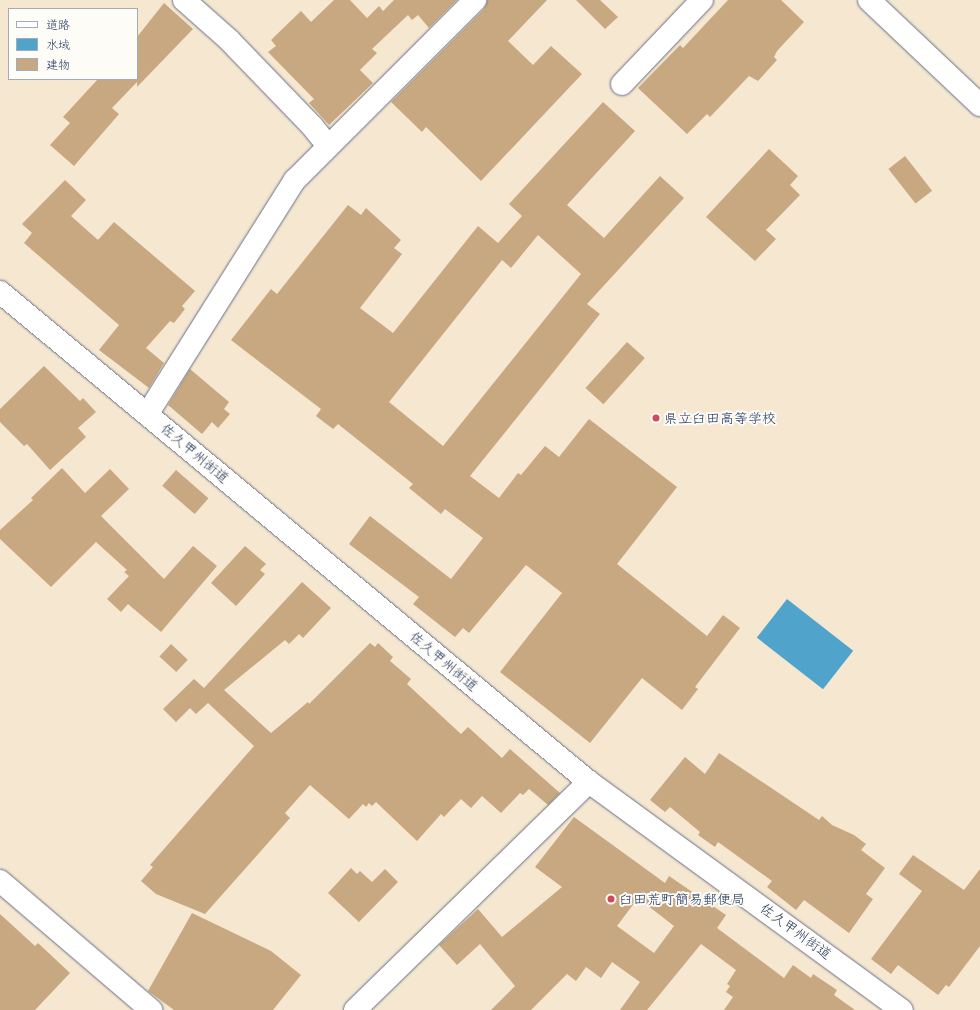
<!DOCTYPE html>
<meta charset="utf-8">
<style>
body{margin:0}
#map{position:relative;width:980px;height:1010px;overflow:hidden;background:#f5e7d0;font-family:"Playpen Sans","Klee One",sans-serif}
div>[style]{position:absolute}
.water>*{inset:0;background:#50a4cb;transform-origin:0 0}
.building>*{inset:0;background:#c8a881;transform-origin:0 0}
.roads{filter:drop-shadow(0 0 1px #676f86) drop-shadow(0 0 1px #676f86)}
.minor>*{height:22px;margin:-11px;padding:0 11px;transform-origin:11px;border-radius:11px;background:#fff}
.dots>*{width:11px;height:11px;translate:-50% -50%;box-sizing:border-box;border:2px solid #fdfcf7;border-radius:50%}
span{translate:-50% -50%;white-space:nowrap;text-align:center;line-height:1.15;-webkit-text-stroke:4px #fdfcf7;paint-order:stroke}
.poi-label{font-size:14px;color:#1b2f5e}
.left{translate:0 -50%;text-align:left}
.street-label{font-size:14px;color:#1b2f5e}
.legend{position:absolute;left:8px;top:8px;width:130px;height:72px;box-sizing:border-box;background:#fdfcf7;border:1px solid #a3aaba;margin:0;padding:5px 7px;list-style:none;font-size:12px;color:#1b2f5e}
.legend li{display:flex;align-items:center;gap:8px;height:20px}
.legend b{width:20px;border:1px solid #a3aaba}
</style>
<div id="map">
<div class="water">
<i style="left:787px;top:599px;width:84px;height:49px;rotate:38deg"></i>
</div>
<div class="building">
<i style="clip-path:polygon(334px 0,350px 0,367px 18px,379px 6px,383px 11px,394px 0,457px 0,429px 28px,418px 15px,412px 20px,408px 15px,372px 49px,377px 53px,360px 70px,373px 83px,329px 125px,309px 103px,314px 99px,268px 52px,276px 46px,271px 40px,301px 11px,311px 22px)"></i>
<i style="clip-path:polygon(487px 0,547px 0,508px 41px,533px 65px,551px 46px,582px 74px,481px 181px,426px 127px,422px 132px,391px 102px,484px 9px)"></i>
<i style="clip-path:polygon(576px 0,600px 0,618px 17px,605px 29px)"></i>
<i style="clip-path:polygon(728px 0,781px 0,804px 22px,777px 51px,774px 57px,777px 60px,758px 81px,749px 76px,710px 117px,707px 114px,687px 134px,638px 88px,680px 45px,683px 48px)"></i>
<i style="clip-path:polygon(164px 3px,193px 29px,137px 87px,137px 82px,112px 108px,119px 114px,74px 166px,50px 145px,70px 123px,63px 117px,98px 79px,137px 79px,137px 37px)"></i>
<i style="clip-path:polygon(evenodd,603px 102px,635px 131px,567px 205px,604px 238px,660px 176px,684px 198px,587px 304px,600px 314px,470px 476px,499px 498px,518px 473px,521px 475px,545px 446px,559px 457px,589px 419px,677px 487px,617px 564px,707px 636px,723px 615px,740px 628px,695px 687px,698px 689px,682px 710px,642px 678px,590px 743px,500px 672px,562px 593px,526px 565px,469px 633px,463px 628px,455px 637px,413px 604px,419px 597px,349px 544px,370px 516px,451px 579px,483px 538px,445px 509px,441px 514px,409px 488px,413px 484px,338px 424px,333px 429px,316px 416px,321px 409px,231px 340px,271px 289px,277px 294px,348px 205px,361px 215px,366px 208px,401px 240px,394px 248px,402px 254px,360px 308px,393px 333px,478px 226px,498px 243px,522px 216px,509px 204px,603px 102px,538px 235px,581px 274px,443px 446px,389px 402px,502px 260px,511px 268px,538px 235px)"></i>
<i style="clip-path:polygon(769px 149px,798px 176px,790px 185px,800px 195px,766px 230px,776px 239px,755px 261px,706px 217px)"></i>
<i style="left:905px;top:156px;width:44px;height:21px;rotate:52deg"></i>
<i style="clip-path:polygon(65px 180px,86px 200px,71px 216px,98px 240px,114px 222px,195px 291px,182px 306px,185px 309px,174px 323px,170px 321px,146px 348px,164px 363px,149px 388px,99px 350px,119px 325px,24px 243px,32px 233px,22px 224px)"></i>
<i style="left:627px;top:342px;width:24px;height:62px;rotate:42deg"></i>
<i style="clip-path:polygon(44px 366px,80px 401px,83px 398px,96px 412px,78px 428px,86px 437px,50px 470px,27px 444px,24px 446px,0 422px,0 409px)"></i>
<i style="clip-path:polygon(190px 369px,229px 402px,224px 409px,230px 414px,218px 428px,212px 422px,202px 434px,168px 405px)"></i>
<i style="clip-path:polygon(62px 468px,85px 493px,110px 469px,129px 489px,101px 516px,164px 579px,193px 546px,217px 566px,161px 632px,128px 604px,121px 612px,107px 599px,129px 576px,124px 572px,127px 570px,96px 542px,51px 587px,0 539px,0 530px,33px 500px,31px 498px)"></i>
<i style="left:176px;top:470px;width:43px;height:21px;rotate:41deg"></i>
<i style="clip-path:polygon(245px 546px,266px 564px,260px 570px,265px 574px,236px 606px,211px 583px)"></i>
<i style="clip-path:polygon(302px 582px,331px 608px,303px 638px,299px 634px,289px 644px,285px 640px,224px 690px,271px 733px,308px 702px,309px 704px,370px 643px,375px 647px,378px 643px,393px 657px,390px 661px,411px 679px,407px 684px,461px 734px,468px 727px,502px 758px,510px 749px,560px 793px,548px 805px,529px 789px,523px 795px,520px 793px,501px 813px,482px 796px,471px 808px,461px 799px,444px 817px,441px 814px,417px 841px,376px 802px,372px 806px,369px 803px,366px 807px,363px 804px,349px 819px,310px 785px,285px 813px,290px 818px,205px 914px,156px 894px,141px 881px,153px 867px,150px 865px,254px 746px,208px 703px,196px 714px,190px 708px,176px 722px,163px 709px,194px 679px,204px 688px)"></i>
<i style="left:171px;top:644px;width:23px;height:17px;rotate:43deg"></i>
<i style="clip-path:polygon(719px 753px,819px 820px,822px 816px,832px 825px,854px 835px,866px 844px,861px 850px,885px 868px,866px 894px,873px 899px,849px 933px,804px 900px,796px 910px,767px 887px,772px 881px,718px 842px,715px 847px,698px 835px,700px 832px,670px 807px,665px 812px,650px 800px,685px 757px,705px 774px)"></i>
<i style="clip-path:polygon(evenodd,574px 817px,665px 883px,669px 876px,726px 915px,717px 928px,784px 978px,793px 965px,811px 978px,813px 974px,837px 990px,834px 995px,855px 1010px,724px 1010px,733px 997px,726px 992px,730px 986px,727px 984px,736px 970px,701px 944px,647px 1010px,620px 1010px,640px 982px,612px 962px,601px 978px,586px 967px,576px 981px,567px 974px,531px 1010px,491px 1010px,515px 986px,480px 944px,457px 965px,439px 945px,478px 909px,502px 937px,562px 887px,535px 867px,574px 817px,638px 898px,674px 926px,654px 953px,617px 926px,638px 898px)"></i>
<i style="clip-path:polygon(913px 855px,964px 890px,980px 869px,980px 946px,949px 987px,946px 985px,938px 995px,898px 965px,891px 974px,871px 959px,922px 891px,899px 874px)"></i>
<i style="clip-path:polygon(351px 868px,357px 874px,360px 871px,372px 882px,385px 869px,398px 882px,359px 922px,328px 893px)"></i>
<i style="clip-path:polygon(192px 913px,271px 951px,301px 975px,273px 1010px,174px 1010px,148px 991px)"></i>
<i style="clip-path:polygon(0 914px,35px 946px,38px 943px,70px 973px,35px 1010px,0 1010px)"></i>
</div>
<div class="roads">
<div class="minor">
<i style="left:184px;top:0;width:60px;rotate:41.6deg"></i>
<i style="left:229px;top:40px;width:120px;rotate:46deg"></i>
<i style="left:312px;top:126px;width:26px;rotate:51deg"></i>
<i style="left:869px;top:0;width:153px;rotate:43.4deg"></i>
<i style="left:622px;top:84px;width:116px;rotate:-46.4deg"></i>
<i style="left:0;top:292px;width:766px;rotate:39.76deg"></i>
<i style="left:589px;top:782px;width:387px;rotate:36.1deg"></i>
<i style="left:148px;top:413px;width:275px;rotate:-57.8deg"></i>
<i style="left:295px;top:180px;width:255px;rotate:-45deg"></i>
<i style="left:0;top:881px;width:199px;rotate:40.5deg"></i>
<i style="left:355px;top:1010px;width:327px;rotate:-44.3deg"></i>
</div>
</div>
<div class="dots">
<i style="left:656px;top:418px;background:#d1495b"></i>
<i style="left:611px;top:899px;background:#d1495b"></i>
</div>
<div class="poi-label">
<span class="left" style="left:664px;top:418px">県立臼田高等学校</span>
<span class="left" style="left:619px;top:899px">臼田荒町簡易郵便局</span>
</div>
<div class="street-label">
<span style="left:195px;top:453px;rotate:40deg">佐久甲州街道</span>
<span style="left:444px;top:661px;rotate:40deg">佐久甲州街道</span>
<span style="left:796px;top:931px;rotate:36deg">佐久甲州街道</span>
</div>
<ul class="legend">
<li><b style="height:5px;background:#fff"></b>道路</li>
<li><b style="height:11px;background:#50a4cb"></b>水域</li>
<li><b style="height:11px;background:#c8a881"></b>建物</li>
</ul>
</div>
